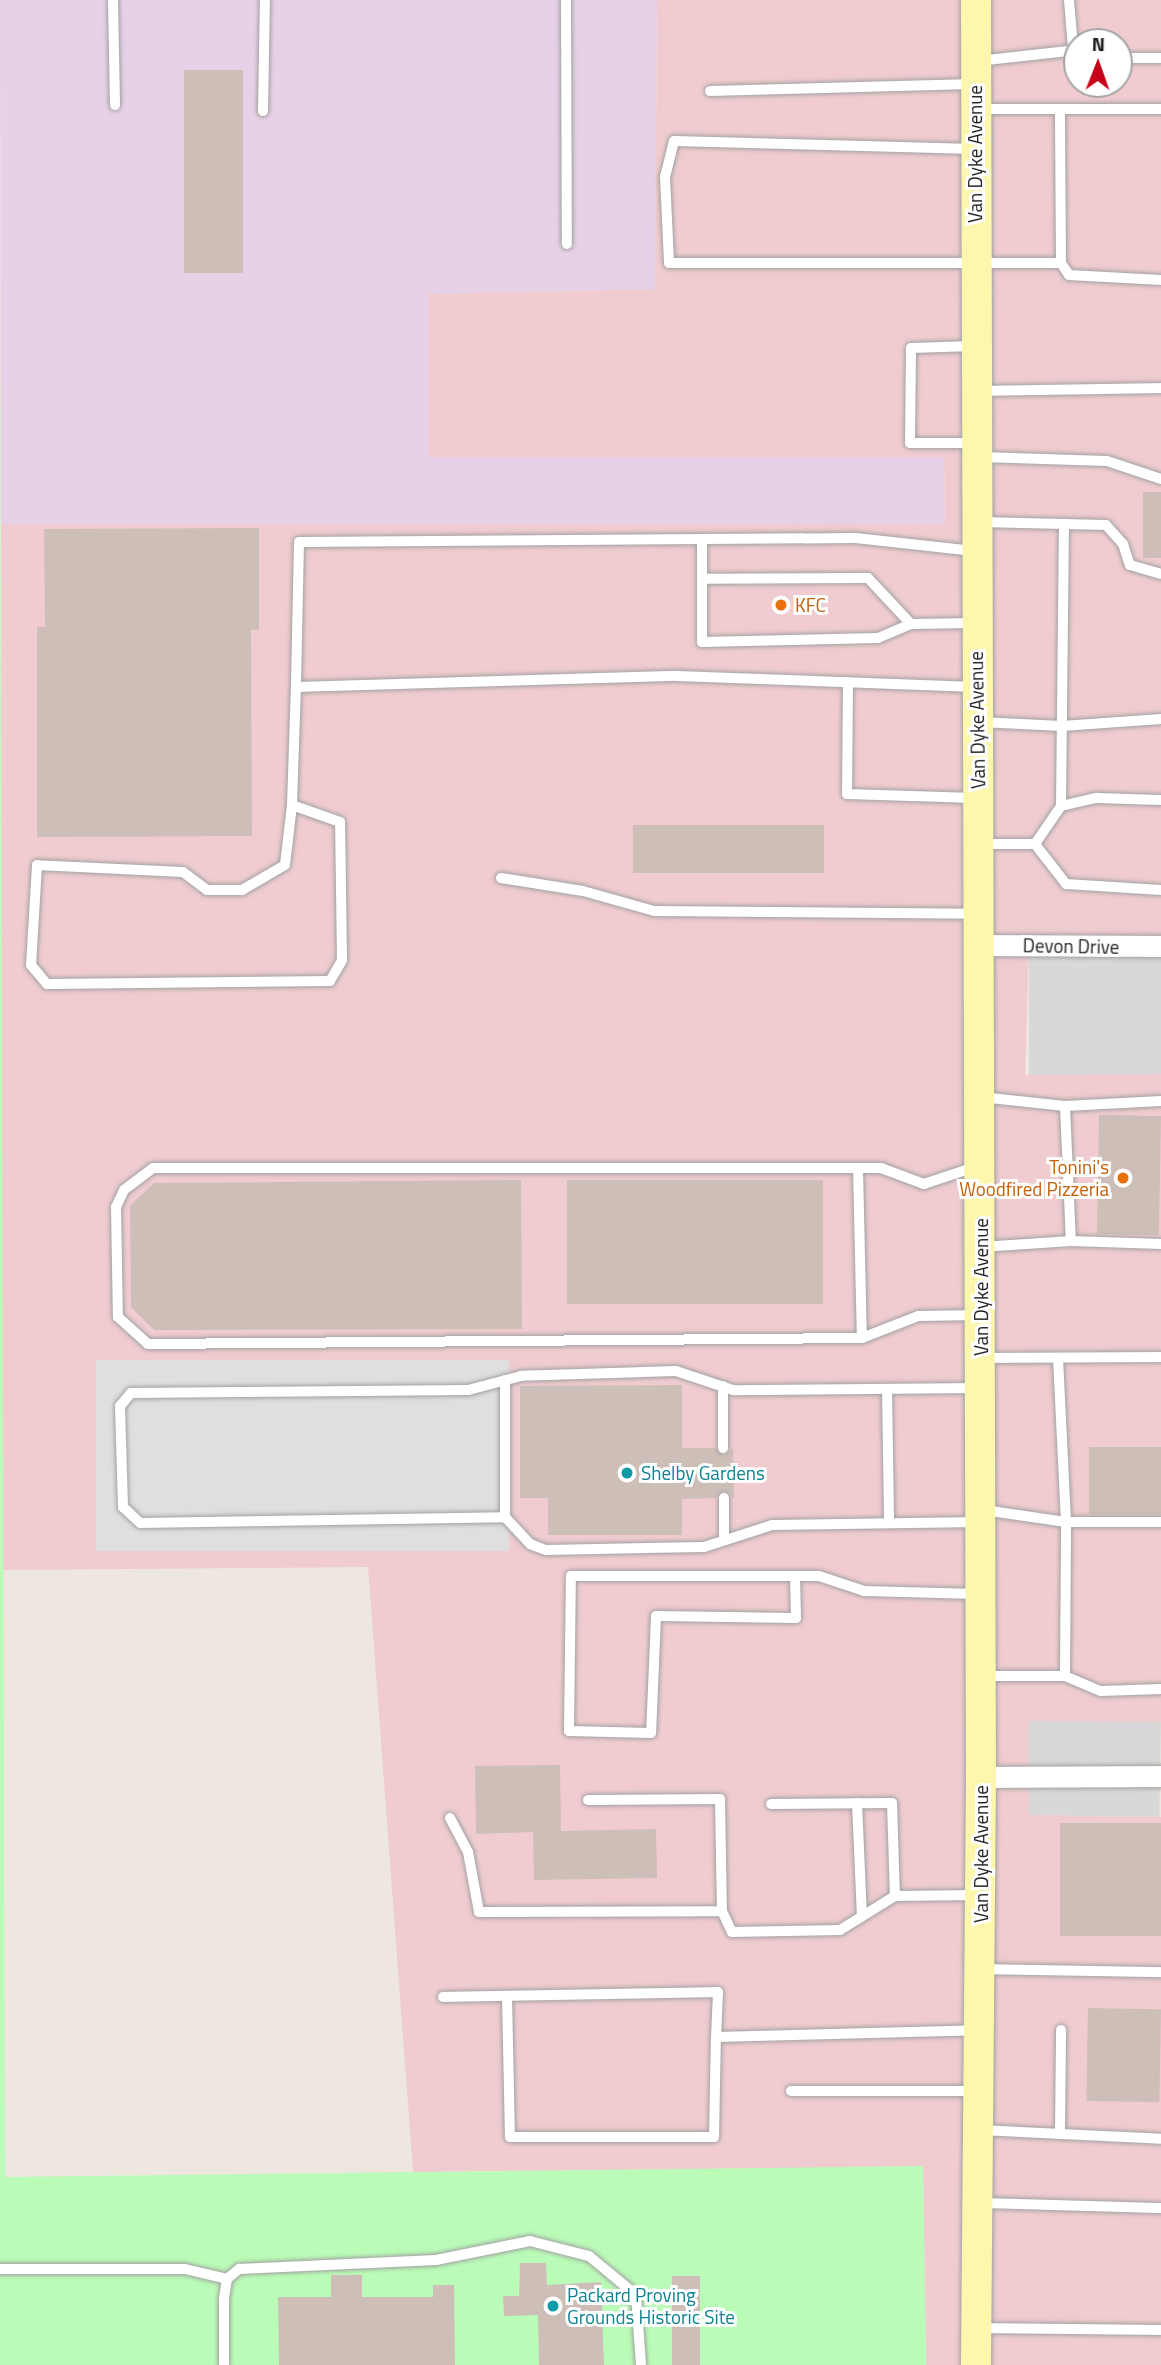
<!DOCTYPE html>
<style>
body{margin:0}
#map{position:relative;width:1161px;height:2365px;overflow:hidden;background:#ede7df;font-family:"Titillium Web",sans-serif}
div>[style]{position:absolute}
.residential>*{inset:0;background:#d9d8d8;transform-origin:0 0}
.commercial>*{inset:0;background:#f0ccd0}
.industrial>*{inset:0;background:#e7d1e6}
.park>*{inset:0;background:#bafcb7}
.parking>*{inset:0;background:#dfdfdf;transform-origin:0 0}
.building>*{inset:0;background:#cdbfb8;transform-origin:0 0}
.roads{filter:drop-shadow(0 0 2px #a2a2a2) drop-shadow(0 0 2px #a2a2a2)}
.service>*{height:10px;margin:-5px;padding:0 5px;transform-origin:5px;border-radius:5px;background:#fff}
.minor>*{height:21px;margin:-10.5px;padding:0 10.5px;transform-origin:10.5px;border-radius:10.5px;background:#fff}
.secondary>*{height:30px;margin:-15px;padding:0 15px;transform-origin:15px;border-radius:15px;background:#fdf7ad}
.dots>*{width:19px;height:19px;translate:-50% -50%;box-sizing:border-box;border:4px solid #fff;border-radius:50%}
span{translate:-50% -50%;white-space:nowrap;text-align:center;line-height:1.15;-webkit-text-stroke:6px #fff;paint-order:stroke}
.street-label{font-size:19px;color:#1b1b1b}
.food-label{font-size:19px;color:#c56008}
.left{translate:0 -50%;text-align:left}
.right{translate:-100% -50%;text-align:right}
.culture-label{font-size:19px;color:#0d838f}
.north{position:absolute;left:1063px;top:28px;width:70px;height:70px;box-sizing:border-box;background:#fff;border:2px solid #a4a4a4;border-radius:50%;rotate:1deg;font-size:19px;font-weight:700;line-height:28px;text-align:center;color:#1b1b1b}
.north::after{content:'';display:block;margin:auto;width:24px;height:32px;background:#c60019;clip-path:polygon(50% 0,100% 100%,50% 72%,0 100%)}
</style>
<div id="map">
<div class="residential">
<i style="left:1029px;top:945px;width:132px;height:130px"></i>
<i style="left:1028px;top:1720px;width:133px;height:95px;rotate:1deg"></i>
</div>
<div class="commercial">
<i style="clip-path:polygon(evenodd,657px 0,1161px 0,1161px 946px,1029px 945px,1025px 1075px,1161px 1074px,1161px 1722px,1028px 1721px,1029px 1815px,1161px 1817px,1161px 2365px,926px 2365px,923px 2167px,413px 2172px,368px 1567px,2px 1570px,1px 524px,945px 524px,944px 457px,428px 457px,428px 294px,655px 289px,657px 0,1077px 42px,1119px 42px,1119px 84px,1077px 84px,1077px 42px)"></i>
</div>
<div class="industrial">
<i style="clip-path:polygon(0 0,657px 0,655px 289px,428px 294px,428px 457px,944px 457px,945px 524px,1px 524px)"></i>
</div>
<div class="park">
<i style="clip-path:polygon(0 347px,5px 2177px,923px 2166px,926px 2365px,0 2365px)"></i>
</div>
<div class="parking">
<i style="left:509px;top:1360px;width:191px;height:413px;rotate:90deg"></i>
</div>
<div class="building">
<i style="left:243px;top:70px;width:203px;height:59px;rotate:90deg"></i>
<i style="left:1143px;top:492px;width:18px;height:66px"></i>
<i style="clip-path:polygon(259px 528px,259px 630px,251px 630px,252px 836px,37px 837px,37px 627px,45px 627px,44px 529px)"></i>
<i style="left:824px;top:825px;width:48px;height:191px;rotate:90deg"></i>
<i style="left:1099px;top:1115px;width:62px;height:119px;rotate:1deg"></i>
<i style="clip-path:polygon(521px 1180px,522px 1329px,154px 1330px,131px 1307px,130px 1206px,154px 1183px)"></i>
<i style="left:823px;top:1180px;width:124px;height:256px;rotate:90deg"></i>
<i style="clip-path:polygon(682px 1385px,682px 1448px,715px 1448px,724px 1456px,733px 1448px,734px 1498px,723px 1490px,716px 1498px,682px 1499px,682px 1535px,548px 1535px,548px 1498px,520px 1498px,520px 1386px)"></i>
<i style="left:1089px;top:1447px;width:72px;height:67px"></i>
<i style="clip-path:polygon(560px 1765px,561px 1831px,656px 1829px,657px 1878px,534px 1880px,533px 1832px,476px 1834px,475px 1766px)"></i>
<i style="left:1060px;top:1823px;width:101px;height:113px"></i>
<i style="left:1088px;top:2008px;width:73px;height:93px;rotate:1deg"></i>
<i style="clip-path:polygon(520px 2263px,546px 2263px,547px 2285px,601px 2282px,604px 2365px,539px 2365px,538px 2315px,504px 2316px,503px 2296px,519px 2296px)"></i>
<i style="clip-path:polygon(331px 2275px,362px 2275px,362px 2297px,433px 2297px,433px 2285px,454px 2285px,455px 2365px,279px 2365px,278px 2297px,331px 2297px)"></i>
<i style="left:672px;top:2276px;width:28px;height:89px"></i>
</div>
<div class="roads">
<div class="service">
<i style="left:113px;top:0;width:105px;rotate:88.9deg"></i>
<i style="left:566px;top:0;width:244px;rotate:89.8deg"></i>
<i style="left:1069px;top:0;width:48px;rotate:85.2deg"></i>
<i style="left:1119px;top:58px;width:42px"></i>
<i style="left:978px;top:61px;width:100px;rotate:-6.3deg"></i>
<i style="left:710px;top:91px;width:263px;rotate:-1.5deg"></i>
<i style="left:978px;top:109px;width:183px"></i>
<i style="left:263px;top:111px;width:111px;rotate:-89deg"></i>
<i style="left:975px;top:149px;width:301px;rotate:-178.5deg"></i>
<i style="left:674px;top:141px;width:37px;rotate:104deg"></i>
<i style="left:665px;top:177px;width:86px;rotate:87.3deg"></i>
<i style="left:669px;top:263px;width:392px"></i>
<i style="left:1061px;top:263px;width:154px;rotate:-90.4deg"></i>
<i style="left:1061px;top:263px;width:14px;rotate:56deg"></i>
<i style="left:1069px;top:275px;width:92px;rotate:3.1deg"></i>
<i style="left:980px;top:391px;width:181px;rotate:-0.9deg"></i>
<i style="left:973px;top:443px;width:63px;rotate:180deg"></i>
<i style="left:910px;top:443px;width:95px;rotate:-89.4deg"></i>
<i style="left:911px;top:348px;width:63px;rotate:-1.8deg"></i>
<i style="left:980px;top:457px;width:127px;rotate:1.8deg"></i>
<i style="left:1107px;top:461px;width:57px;rotate:18.4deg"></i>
<i style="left:980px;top:522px;width:126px;rotate:1.4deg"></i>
<i style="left:1106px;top:525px;width:25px;rotate:48deg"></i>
<i style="left:1123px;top:544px;width:22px;rotate:72deg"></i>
<i style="left:1130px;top:565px;width:32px;rotate:16deg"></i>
<i style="left:974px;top:551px;width:119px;rotate:-173.7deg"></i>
<i style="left:856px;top:538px;width:557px;rotate:179.59deg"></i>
<i style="left:299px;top:542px;width:145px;rotate:91.2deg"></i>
<i style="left:296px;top:687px;width:381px;rotate:-1.7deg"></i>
<i style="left:677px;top:676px;width:299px;rotate:2.1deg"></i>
<i style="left:702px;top:579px;width:40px;rotate:-90deg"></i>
<i style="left:911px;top:624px;width:63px;rotate:-133.1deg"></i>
<i style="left:868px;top:578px;width:166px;rotate:179.7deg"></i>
<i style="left:702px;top:579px;width:63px;rotate:90deg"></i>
<i style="left:702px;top:642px;width:176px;rotate:-1.3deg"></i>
<i style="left:878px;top:638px;width:36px;rotate:-23deg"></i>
<i style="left:911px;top:624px;width:64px;rotate:-0.9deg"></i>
<i style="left:848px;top:682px;width:112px;rotate:90.5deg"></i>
<i style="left:847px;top:794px;width:128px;rotate:1.8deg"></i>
<i style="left:980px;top:722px;width:82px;rotate:2.8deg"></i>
<i style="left:1062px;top:726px;width:99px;rotate:-4deg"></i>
<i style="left:292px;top:805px;width:60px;rotate:96.7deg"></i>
<i style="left:285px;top:865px;width:50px;rotate:149.8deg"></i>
<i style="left:242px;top:890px;width:35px;rotate:180deg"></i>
<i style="left:207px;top:890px;width:30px;rotate:-143deg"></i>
<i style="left:183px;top:872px;width:146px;rotate:-177.3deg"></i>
<i style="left:37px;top:865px;width:100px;rotate:93.4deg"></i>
<i style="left:31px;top:965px;width:25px;rotate:50deg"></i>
<i style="left:47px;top:984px;width:283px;rotate:-0.6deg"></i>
<i style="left:330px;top:981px;width:24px;rotate:-60deg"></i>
<i style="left:342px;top:960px;width:138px;rotate:-90.8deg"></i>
<i style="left:340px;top:822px;width:51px;rotate:-160.5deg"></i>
<i style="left:292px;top:805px;width:118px;rotate:-88.1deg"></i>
<i style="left:1061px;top:806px;width:282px;rotate:-89.4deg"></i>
<i style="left:982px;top:844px;width:53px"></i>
<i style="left:1035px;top:844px;width:51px;rotate:52.2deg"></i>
<i style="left:1066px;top:884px;width:95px;rotate:3.6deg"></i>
<i style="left:1035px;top:844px;width:46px;rotate:-55.6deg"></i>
<i style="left:1061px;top:806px;width:37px;rotate:-13deg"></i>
<i style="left:1097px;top:798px;width:64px;rotate:1.8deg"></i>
<i style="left:501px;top:878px;width:83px;rotate:9deg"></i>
<i style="left:583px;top:891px;width:74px;rotate:15.7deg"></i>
<i style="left:654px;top:911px;width:323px;rotate:0.5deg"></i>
<i style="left:981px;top:1097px;width:84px;rotate:6.1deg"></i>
<i style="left:1065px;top:1106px;width:135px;rotate:87.5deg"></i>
<i style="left:1071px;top:1241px;width:90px;rotate:176.2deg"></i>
<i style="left:1065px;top:1106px;width:96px;rotate:-3deg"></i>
<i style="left:975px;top:1167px;width:54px;rotate:161.6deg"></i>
<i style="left:924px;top:1184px;width:46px;rotate:-159.6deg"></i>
<i style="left:881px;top:1168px;width:728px;rotate:180deg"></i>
<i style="left:153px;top:1168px;width:36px;rotate:143deg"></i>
<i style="left:124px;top:1190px;width:19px;rotate:115deg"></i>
<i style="left:116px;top:1207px;width:110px;rotate:89deg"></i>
<i style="left:118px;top:1317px;width:40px;rotate:42deg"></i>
<i style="left:148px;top:1344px;width:714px;rotate:-0.48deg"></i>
<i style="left:862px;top:1338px;width:60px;rotate:-21.4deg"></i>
<i style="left:918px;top:1316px;width:61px;rotate:-0.9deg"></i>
<i style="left:858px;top:1168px;width:170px;rotate:88.7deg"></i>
<i style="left:1071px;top:1241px;width:90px;rotate:1.9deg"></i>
<i style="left:982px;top:1358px;width:179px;rotate:-0.3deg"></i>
<i style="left:1058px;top:1358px;width:164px;rotate:87.2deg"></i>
<i style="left:1066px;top:1522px;width:95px"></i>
<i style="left:505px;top:1380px;width:137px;rotate:90deg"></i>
<i style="left:723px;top:1386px;width:62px;rotate:90deg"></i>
<i style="left:978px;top:1388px;width:245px;rotate:179.5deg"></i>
<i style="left:733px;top:1390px;width:60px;rotate:-161.6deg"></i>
<i style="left:676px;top:1371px;width:155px;rotate:178.2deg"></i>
<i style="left:521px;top:1376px;width:55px;rotate:165.2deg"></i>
<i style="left:468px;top:1390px;width:337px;rotate:179.5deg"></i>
<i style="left:131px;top:1393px;width:17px;rotate:130deg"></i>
<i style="left:120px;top:1406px;width:101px;rotate:88.3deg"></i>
<i style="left:123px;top:1507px;width:23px;rotate:43deg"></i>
<i style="left:140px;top:1523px;width:365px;rotate:-0.9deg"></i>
<i style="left:505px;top:1517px;width:37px;rotate:47deg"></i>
<i style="left:530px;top:1544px;width:17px;rotate:21deg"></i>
<i style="left:546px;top:1550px;width:158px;rotate:-1.1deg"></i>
<i style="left:704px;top:1547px;width:71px;rotate:-17.9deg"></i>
<i style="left:772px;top:1525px;width:208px;rotate:-0.8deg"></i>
<i style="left:887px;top:1389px;width:134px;rotate:89.1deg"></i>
<i style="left:724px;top:1498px;width:39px;rotate:90deg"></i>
<i style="left:795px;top:1576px;width:42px;rotate:88.6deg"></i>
<i style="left:796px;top:1618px;width:140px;rotate:-179.2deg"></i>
<i style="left:656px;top:1616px;width:117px;rotate:92.4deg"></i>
<i style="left:651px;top:1733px;width:82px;rotate:-178.6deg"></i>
<i style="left:569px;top:1731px;width:155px;rotate:-89.3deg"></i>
<i style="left:571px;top:1576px;width:248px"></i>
<i style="left:819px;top:1576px;width:47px;rotate:18.4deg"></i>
<i style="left:864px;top:1591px;width:114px;rotate:1.5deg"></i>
<i style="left:983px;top:1676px;width:82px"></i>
<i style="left:1065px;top:1676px;width:154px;rotate:-89.6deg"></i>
<i style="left:1066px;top:1522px;width:83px;rotate:-171.7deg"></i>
<i style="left:1065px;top:1676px;width:39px;rotate:23deg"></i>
<i style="left:1101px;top:1691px;width:60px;rotate:-1.9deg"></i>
<i style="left:588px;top:1800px;width:132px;rotate:-0.4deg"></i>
<i style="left:720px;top:1799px;width:112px;rotate:89deg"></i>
<i style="left:857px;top:1803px;width:113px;rotate:87.5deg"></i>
<i style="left:771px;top:1804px;width:121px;rotate:-0.5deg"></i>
<i style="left:892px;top:1803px;width:93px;rotate:88.2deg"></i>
<i style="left:450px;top:1818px;width:38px;rotate:62deg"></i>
<i style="left:468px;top:1852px;width:61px;rotate:79.6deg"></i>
<i style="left:479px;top:1912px;width:243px;rotate:-0.2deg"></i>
<i style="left:722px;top:1911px;width:23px;rotate:65deg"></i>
<i style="left:732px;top:1932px;width:108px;rotate:-1.1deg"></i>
<i style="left:840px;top:1930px;width:65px;rotate:-31.7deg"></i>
<i style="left:895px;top:1896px;width:83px;rotate:-0.7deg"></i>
<i style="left:981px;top:1969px;width:180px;rotate:1deg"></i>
<i style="left:507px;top:1996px;width:141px;rotate:88.8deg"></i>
<i style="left:510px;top:2137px;width:204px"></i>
<i style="left:714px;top:2137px;width:100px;rotate:-88.9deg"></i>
<i style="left:443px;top:1997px;width:275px;rotate:-1deg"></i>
<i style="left:718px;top:1992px;width:45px;rotate:92.5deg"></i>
<i style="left:716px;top:2037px;width:262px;rotate:-1.5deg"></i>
<i style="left:791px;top:2091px;width:186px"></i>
<i style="left:980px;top:2130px;width:181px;rotate:2.8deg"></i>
<i style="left:1060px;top:2131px;width:101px;rotate:-89.4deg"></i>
<i style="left:981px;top:2203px;width:180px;rotate:1.6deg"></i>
<i style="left:0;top:2269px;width:185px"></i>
<i style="left:185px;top:2269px;width:43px;rotate:13.4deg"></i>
<i style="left:978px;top:2328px;width:183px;rotate:0.6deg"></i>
<i style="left:224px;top:2365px;width:67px;rotate:-90deg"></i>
<i style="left:224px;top:2298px;width:19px;rotate:-81deg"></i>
<i style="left:227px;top:2279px;width:16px;rotate:-40deg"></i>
<i style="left:239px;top:2269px;width:197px;rotate:-2.6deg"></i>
<i style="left:436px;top:2260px;width:96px;rotate:-11.4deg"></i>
<i style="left:530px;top:2241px;width:61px;rotate:14.3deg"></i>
<i style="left:589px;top:2256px;width:61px;rotate:39.7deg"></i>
<i style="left:636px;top:2295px;width:70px;rotate:85.9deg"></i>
</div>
<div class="minor">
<i style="left:981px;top:945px;width:180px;rotate:0.3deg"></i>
<i style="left:981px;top:1777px;width:180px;rotate:-0.3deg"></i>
</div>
<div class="secondary">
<i style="left:976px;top:0;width:1777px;rotate:89.84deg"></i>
<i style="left:981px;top:1777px;width:588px;rotate:90.49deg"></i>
</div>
</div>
<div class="dots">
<i style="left:781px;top:605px;background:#e8710a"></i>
<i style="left:1123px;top:1178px;background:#e8710a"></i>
<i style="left:627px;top:1473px;background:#0f9aa8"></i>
<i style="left:553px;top:2306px;background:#0f9aa8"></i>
</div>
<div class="street-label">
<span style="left:975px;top:154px;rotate:-90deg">Van Dyke Avenue</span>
<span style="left:977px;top:720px;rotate:-91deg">Van Dyke Avenue</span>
<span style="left:1071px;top:946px;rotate:1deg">Devon Drive</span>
<span style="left:981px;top:1287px;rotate:-90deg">Van Dyke Avenue</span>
<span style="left:981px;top:1854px;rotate:-90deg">Van Dyke Avenue</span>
</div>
<div class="food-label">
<span class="left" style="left:795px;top:605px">KFC</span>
<span class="right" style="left:1109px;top:1178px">Tonini's<br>Woodfired Pizzeria</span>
</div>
<div class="culture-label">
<span class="left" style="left:641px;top:1473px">Shelby Gardens</span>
<span class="left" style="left:567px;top:2306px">Packard Proving<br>Grounds Historic Site</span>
</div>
<div class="north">N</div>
</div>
